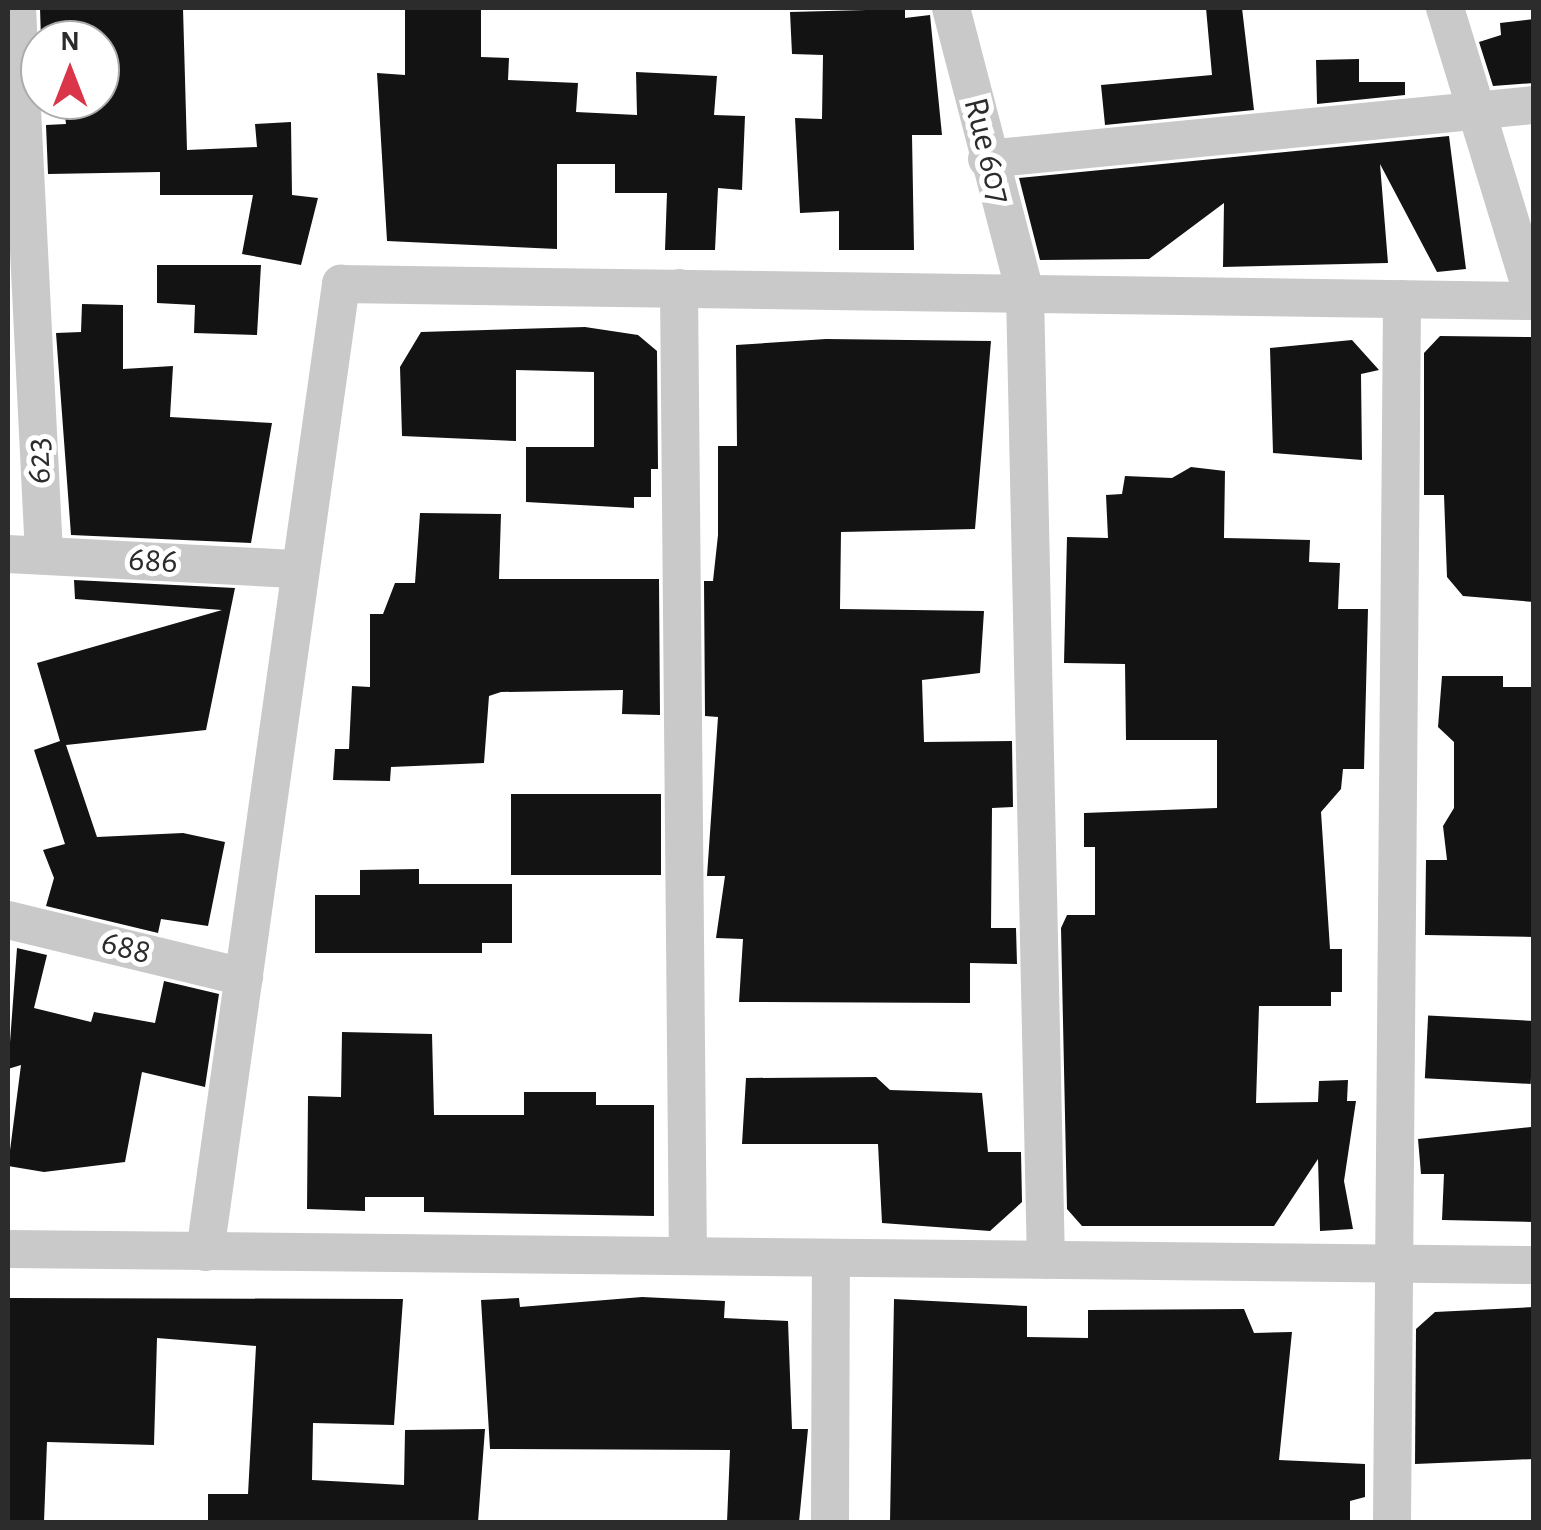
<!DOCTYPE html>
<style>
body{margin:0}
#map{position:relative;width:1541px;height:1530px;overflow:hidden;background:#fff;font-family:"Alegreya Sans",sans-serif}
div>[style]{position:absolute}
.building>*{inset:0;background:#131313;transform-origin:0 0}
.street>*{height:38px;margin:-19px;padding:0 19px;transform-origin:19px;border-radius:19px;background:#c9c9c9}
span{translate:-50% -50%;white-space:nowrap;text-align:center;line-height:1.15;-webkit-text-stroke:10px #fff;paint-order:stroke}
.street-label{font-size:35px;color:#2c2c2c}
.frame{position:absolute;inset:0;border:10px solid #2c2c2c;pointer-events:none}
.north{position:absolute;left:20px;top:20px;width:100px;height:100px;box-sizing:border-box;background:#fff;border:2px solid #ababab;border-radius:50%;rotate:0deg;font-size:28px;font-weight:700;line-height:40px;text-align:center;color:#2c2c2c}
.north::after{content:'';display:block;margin:auto;width:35px;height:45px;background:#db3549;clip-path:polygon(50% 0,100% 100%,50% 72%,0 100%)}
</style>
<div id="map">
<div class="building">
<i style="clip-path:polygon(40px 8px,183px 8px,187px 150px,257px 147px,255px 124px,291px 122px,292px 195px,318px 198px,301px 265px,242px 254px,253px 195px,160px 195px,160px 172px,48px 174px,46px 125px,66px 124px,63px 100px,100px 100px,100px 40px,41px 40px)"></i>
<i style="clip-path:polygon(405px 8px,481px 8px,481px 57px,509px 58px,508px 80px,578px 83px,576px 112px,637px 115px,636px 72px,717px 76px,714px 115px,745px 116px,742px 190px,718px 188px,715px 250px,665px 250px,667px 193px,615px 193px,615px 164px,557px 164px,557px 249px,387px 241px,377px 73px,405px 75px)"></i>
<i style="clip-path:polygon(1206px 8px,1242px 8px,1254px 110px,1105px 125px,1101px 85px,1212px 75px)"></i>
<i style="clip-path:polygon(905px 9px,905px 18px,930px 15px,942px 135px,912px 135px,914px 250px,839px 250px,839px 211px,800px 213px,795px 118px,822px 119px,823px 55px,792px 54px,790px 12px)"></i>
<i style="clip-path:polygon(1534px 19px,1534px 83px,1493px 86px,1479px 42px,1501px 35px,1500px 23px)"></i>
<i style="clip-path:polygon(1359px 59px,1359px 82px,1405px 82px,1405px 95px,1317px 104px,1316px 60px)"></i>
<i style="clip-path:polygon(1449px 136px,1466px 269px,1437px 272px,1380px 164px,1388px 263px,1223px 267px,1224px 203px,1149px 259px,1040px 260px,1019px 178px)"></i>
<i style="clip-path:polygon(157px 265px,261px 265px,257px 335px,194px 333px,195px 305px,157px 303px)"></i>
<i style="clip-path:polygon(82px 304px,123px 305px,123px 369px,173px 366px,170px 417px,272px 423px,251px 543px,71px 535px,56px 333px,81px 332px)"></i>
<i style="clip-path:polygon(585px 327px,638px 335px,657px 351px,658px 469px,651px 469px,651px 497px,634px 497px,634px 508px,526px 502px,526px 447px,594px 447px,594px 372px,516px 370px,516px 441px,402px 436px,400px 367px,421px 332px)"></i>
<i style="clip-path:polygon(1440px 336px,1534px 337px,1534px 602px,1463px 596px,1447px 577px,1444px 495px,1424px 495px,1424px 353px)"></i>
<i style="clip-path:polygon(826px 339px,991px 341px,975px 529px,841px 532px,840px 609px,984px 611px,980px 673px,922px 680px,924px 742px,1012px 741px,1013px 807px,992px 808px,991px 928px,1016px 928px,1017px 964px,970px 963px,970px 1003px,739px 1002px,743px 939px,716px 938px,725px 876px,707px 876px,718px 717px,705px 716px,704px 581px,713px 581px,718px 535px,718px 446px,737px 446px,736px 345px)"></i>
<i style="clip-path:polygon(1352px 340px,1379px 370px,1361px 374px,1362px 460px,1273px 453px,1270px 348px)"></i>
<i style="clip-path:polygon(1191px 467px,1225px 471px,1224px 538px,1310px 540px,1309px 562px,1340px 563px,1338px 609px,1368px 609px,1364px 769px,1343px 769px,1341px 789px,1321px 812px,1330px 949px,1342px 949px,1342px 992px,1331px 992px,1331px 1006px,1259px 1006px,1256px 1103px,1318px 1102px,1319px 1081px,1348px 1080px,1347px 1101px,1356px 1101px,1344px 1181px,1353px 1229px,1320px 1231px,1318px 1159px,1274px 1226px,1082px 1226px,1067px 1209px,1061px 928px,1067px 915px,1095px 915px,1095px 847px,1084px 847px,1084px 813px,1217px 808px,1217px 740px,1126px 740px,1125px 664px,1064px 663px,1067px 537px,1108px 538px,1106px 495px,1122px 494px,1125px 476px,1172px 478px)"></i>
<i style="clip-path:polygon(420px 513px,501px 514px,499px 579px,659px 579px,660px 715px,622px 714px,623px 690px,501px 692px,489px 696px,484px 763px,391px 767px,390px 781px,333px 780px,335px 749px,349px 749px,352px 686px,370px 687px,370px 614px,383px 614px,395px 583px,415px 583px)"></i>
<i style="clip-path:polygon(74px 580px,235px 588px,206px 730px,66px 745px,97px 837px,183px 833px,225px 842px,208px 926px,161px 919px,158px 933px,46px 906px,54px 878px,43px 850px,65px 844px,34px 750px,60px 741px,37px 663px,222px 610px,75px 599px)"></i>
<i style="clip-path:polygon(1442px 676px,1503px 676px,1503px 687px,1534px 687px,1534px 937px,1425px 935px,1426px 860px,1447px 860px,1443px 826px,1454px 808px,1454px 742px,1438px 727px)"></i>
<i style="left:511px;top:794px;width:150px;height:81px"></i>
<i style="clip-path:polygon(419px 869px,419px 884px,512px 884px,512px 943px,482px 943px,482px 953px,315px 953px,315px 895px,360px 895px,360px 870px)"></i>
<i style="clip-path:polygon(17px 948px,47px 955px,34px 1008px,91px 1022px,94px 1012px,155px 1023px,164px 981px,219px 994px,205px 1087px,142px 1072px,125px 1162px,44px 1172px,8px 1166px,21px 1065px,8px 1069px)"></i>
<i style="left:1534px;top:1021px;width:63px;height:106px;rotate:93deg"></i>
<i style="clip-path:polygon(342px 1032px,432px 1034px,434px 1115px,524px 1115px,524px 1092px,596px 1092px,596px 1105px,654px 1105px,654px 1216px,424px 1212px,424px 1197px,365px 1197px,365px 1211px,307px 1209px,308px 1096px,341px 1097px)"></i>
<i style="clip-path:polygon(876px 1077px,890px 1090px,982px 1093px,988px 1152px,1021px 1152px,1022px 1202px,990px 1231px,882px 1223px,878px 1144px,742px 1144px,746px 1078px)"></i>
<i style="clip-path:polygon(1531px 1127px,1534px 1222px,1442px 1220px,1444px 1174px,1421px 1174px,1418px 1139px)"></i>
<i style="clip-path:polygon(642px 1297px,725px 1301px,724px 1318px,788px 1321px,792px 1429px,808px 1429px,799px 1522px,727px 1522px,730px 1450px,490px 1449px,481px 1300px,519px 1298px,520px 1307px)"></i>
<i style="clip-path:polygon(10px 1298px,403px 1299px,394px 1425px,313px 1423px,312px 1480px,404px 1485px,405px 1430px,485px 1429px,478px 1522px,208px 1522px,208px 1494px,248px 1494px,256px 1346px,157px 1338px,154px 1445px,47px 1442px,44px 1522px,8px 1522px)"></i>
<i style="clip-path:polygon(894px 1299px,1027px 1306px,1027px 1337px,1088px 1338px,1088px 1310px,1244px 1309px,1254px 1333px,1292px 1332px,1279px 1460px,1365px 1464px,1365px 1497px,1350px 1501px,1350px 1522px,890px 1522px)"></i>
<i style="clip-path:polygon(1534px 1307px,1534px 1459px,1415px 1464px,1416px 1329px,1435px 1312px)"></i>
</div>
<div class="street">
<i style="left:17px;top:8px;width:548px;rotate:87.17deg"></i>
<i style="left:951px;top:8px;width:294px;rotate:75.4deg"></i>
<i style="left:1025px;top:293px;width:967px;rotate:88.76deg"></i>
<i style="left:1445px;top:8px;width:304px;rotate:73deg"></i>
<i style="left:987px;top:159px;width:550px;rotate:-5.64deg"></i>
<i style="left:679px;top:288px;width:968px;rotate:89.47deg"></i>
<i style="left:8px;top:554px;width:290px;rotate:3deg"></i>
<i style="left:8px;top:920px;width:243px;rotate:13.6deg"></i>
<i style="left:8px;top:1249px;width:1526px;rotate:0.6deg"></i>
<i style="left:205px;top:1252px;width:978px;rotate:-82deg"></i>
<i style="left:341px;top:284px;width:1193px;rotate:0.82deg"></i>
<i style="left:830px;top:1522px;width:264px;rotate:-89.8deg"></i>
<i style="left:1392px;top:1522px;width:1223px;rotate:-89.53deg"></i>
</div>
<div class="street-label">
<span style="left:987px;top:151px;rotate:76deg">Rue 607</span>
<span style="left:39px;top:461px;rotate:-93deg">623</span>
<span style="left:153px;top:561px;rotate:3deg">686</span>
<span style="left:126px;top:948px;rotate:14deg">688</span>
</div>
<div class="frame"></div>
<div class="north">N</div>
</div>
